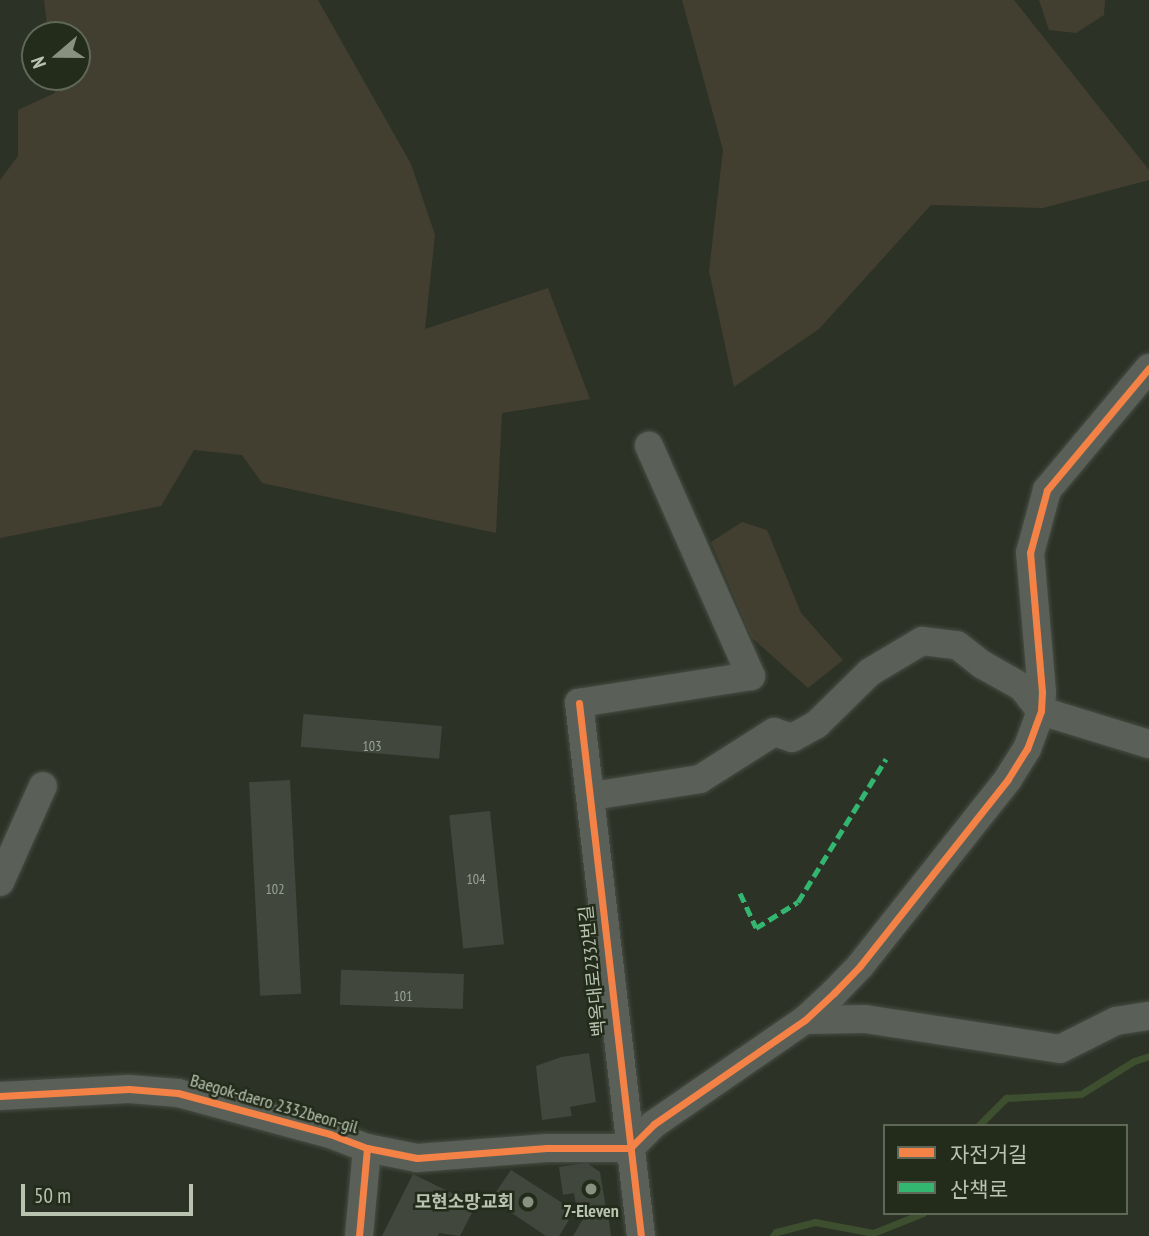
<!DOCTYPE html>
<meta charset="utf-8">
<style>
body{margin:0}
#map{position:relative;width:1149px;height:1236px;overflow:hidden;background:#2c3226;font-family:"PT Sans Narrow","Noto Sans KR",sans-serif}
div>[style]{position:absolute}
.green>*{inset:0;background:#433f30}
.stream>*{height:7px;margin:-3.5px;padding:0 3.5px;transform-origin:3.5px;border-radius:3.5px;background:#3d4f2e}
.building>*{inset:0;background:#41473c;transform-origin:0 0}
.roads{filter:drop-shadow(0 0 2px #484d44) drop-shadow(0 0 2px #484d44)}
.minor>*{height:28px;margin:-14px;padding:0 14px;transform-origin:14px;border-radius:14px;background:#5a6057}
.quiet>*{height:5px;margin-top:-2.5px;transform-origin:0;background:repeating-linear-gradient(90deg,#33b770 0 10px,transparent 0 15px)}
.cycleway>*{height:7px;margin:-3.5px;padding:0 3.5px;transform-origin:3.5px;border-radius:3.5px;background:#f48246}
.dots>*{width:19px;height:19px;translate:-50% -50%;box-sizing:border-box;border:4px solid #232b1b;border-radius:50%}
span{translate:-50% -50%;white-space:nowrap;text-align:center;line-height:1.15;-webkit-text-stroke:5px #232b1b;paint-order:stroke}
.number-label{font-size:14px;color:#9ba493}
.number-label span{-webkit-text-stroke-width:0}
.street-label{font-size:18px;color:#b9c3b0}
.poi-label{font-size:18px;color:#b9c3b0;font-weight:700}
.right{translate:-100% -50%;text-align:right}
.legend{position:absolute;left:883px;top:1124px;width:245px;height:91px;box-sizing:border-box;background:#232b1b;border:2px solid #5f6857;margin:0;padding:9px 12px;list-style:none;font-size:21px;color:#b9c3b0}
.legend li{display:flex;align-items:center;gap:14px;height:35px}
.legend b{width:35px;border:2px solid #5f6857}
.north{position:absolute;left:21px;top:21px;width:70px;height:70px;box-sizing:border-box;background:#232b1b;border:2px solid #5f6857;border-radius:50%;rotate:250deg;font-size:19px;font-weight:700;line-height:28px;text-align:center;color:#b9c3b0}
.north::after{content:'';display:block;margin:auto;width:24px;height:32px;background:#889080;clip-path:polygon(50% 0,100% 100%,50% 72%,0 100%)}
.scale{position:absolute;left:21px;top:1184px;width:172px;height:32px;box-sizing:border-box;border:4px solid #b9c3b0;border-top:0;padding-left:9px;font-size:21px;line-height:24px;white-space:nowrap;color:#b9c3b0;-webkit-text-stroke:5px #232b1b;paint-order:stroke}
</style>
<div id="map">
<div class="green">
<i style="clip-path:polygon(44px 0,318px 0,411px 164px,435px 235px,425px 329px,548px 288px,590px 399px,502px 413px,496px 533px,262px 483px,242px 455px,194px 450px,161px 506px,0 538px,0 180px,18px 156px,18px 110px,55px 93px,53px 77px,77px 77px,77px 35px,48px 35px)"></i>
<i style="clip-path:polygon(682px 0,1014px 0,1149px 170px,1149px 180px,1043px 208px,931px 205px,819px 329px,734px 387px,709px 271px,723px 150px)"></i>
<i style="clip-path:polygon(1039px 0,1105px 0,1104px 15px,1076px 33px,1049px 30px)"></i>
<i style="clip-path:polygon(742px 522px,767px 530px,801px 613px,843px 660px,808px 688px,751px 637px,711px 542px)"></i>
</div>
<div class="stream">
<i style="left:978px;top:1126px;width:40px;rotate:-45deg"></i>
<i style="left:1006px;top:1098px;width:75px;rotate:-3.1deg"></i>
<i style="left:1081px;top:1094px;width:62px;rotate:-31.9deg"></i>
<i style="left:1134px;top:1061px;width:16px;rotate:-18deg"></i>
<i style="left:773px;top:1236px;width:5px;rotate:-53deg"></i>
<i style="left:776px;top:1232px;width:40px;rotate:-14.4deg"></i>
<i style="left:815px;top:1222px;width:59px;rotate:10.7deg"></i>
<i style="left:873px;top:1233px;width:54px;rotate:-21.8deg"></i>
</div>
<div class="building">
<i style="left:442px;top:726px;width:33px;height:139px;rotate:95deg"></i>
<i style="left:290px;top:780px;width:214px;height:41px;rotate:87deg"></i>
<i style="left:490px;top:811px;width:134px;height:41px;rotate:84deg"></i>
<i style="left:464px;top:974px;width:35px;height:123px;rotate:92deg"></i>
<i style="clip-path:polygon(589px 1053px,596px 1102px,570px 1107px,572px 1116px,542px 1120px,536px 1066px,561px 1057px)"></i>
<i style="clip-path:polygon(587px 1163px,600px 1172px,606px 1208px,577px 1212px,574px 1193px,563px 1195px,559px 1167px)"></i>
<i style="clip-path:polygon(511px 1170px,564px 1204px,569px 1220px,559px 1236px,546px 1236px,491px 1199px)"></i>
<i style="clip-path:polygon(413px 1174px,476px 1205px,460px 1236px,439px 1233px,438px 1236px,382px 1236px)"></i>
<i style="clip-path:polygon(608px 1214px,611px 1236px,573px 1236px,583px 1219px)"></i>
</div>
<div class="roads">
<div class="minor">
<i style="left:592px;top:796px;width:109px;rotate:-8.9deg"></i>
<i style="left:700px;top:779px;width:88px;rotate:-32.4deg"></i>
<i style="left:774px;top:732px;width:19px;rotate:18deg"></i>
<i style="left:792px;top:738px;width:29px;rotate:-29deg"></i>
<i style="left:817px;top:724px;width:74px;rotate:-44.5deg"></i>
<i style="left:870px;top:672px;width:61px;rotate:-30.8deg"></i>
<i style="left:922px;top:641px;width:35px;rotate:7deg"></i>
<i style="left:957px;top:645px;width:33px;rotate:38deg"></i>
<i style="left:983px;top:665px;width:45px;rotate:29.4deg"></i>
<i style="left:1022px;top:687px;width:31px;rotate:52deg"></i>
<i style="left:1041px;top:711px;width:113px;rotate:17deg"></i>
<i style="left:0;top:882px;width:105px;rotate:-65.9deg"></i>
<i style="left:805px;top:1020px;width:60px;rotate:-1deg"></i>
<i style="left:865px;top:1019px;width:197px;rotate:8.7deg"></i>
<i style="left:1060px;top:1049px;width:63px;rotate:-26.6deg"></i>
<i style="left:1116px;top:1021px;width:33px;rotate:-9deg"></i>
<i style="left:0;top:1096px;width:129px;rotate:-3.1deg"></i>
<i style="left:129px;top:1089px;width:49px;rotate:4.7deg"></i>
<i style="left:178px;top:1093px;width:157px;rotate:15.1deg"></i>
<i style="left:330px;top:1134px;width:40px;rotate:21deg"></i>
<i style="left:367px;top:1148px;width:88px;rotate:95.2deg"></i>
<i style="left:367px;top:1148px;width:51px;rotate:11.3deg"></i>
<i style="left:417px;top:1158px;width:130px;rotate:-4.4deg"></i>
<i style="left:547px;top:1148px;width:83px"></i>
<i style="left:630px;top:1148px;width:34px;rotate:-45deg"></i>
<i style="left:654px;top:1124px;width:183px;rotate:-34.6deg"></i>
<i style="left:805px;top:1020px;width:40px;rotate:-43deg"></i>
<i style="left:834px;top:993px;width:37px;rotate:-46deg"></i>
<i style="left:860px;top:966px;width:238px;rotate:-51.6deg"></i>
<i style="left:1008px;top:779px;width:36px;rotate:-58deg"></i>
<i style="left:1027px;top:749px;width:40px;rotate:-69.8deg"></i>
<i style="left:1041px;top:711px;width:19px;rotate:-87deg"></i>
<i style="left:1042px;top:692px;width:140px;rotate:-94.9deg"></i>
<i style="left:1030px;top:553px;width:65px;rotate:-74.9deg"></i>
<i style="left:1047px;top:490px;width:159px;rotate:-50.1deg"></i>
<i style="left:641px;top:1236px;width:537px;rotate:-96.63deg"></i>
<i style="left:579px;top:703px;width:174px;rotate:-8.9deg"></i>
<i style="left:751px;top:676px;width:252px;rotate:-113.9deg"></i>
</div>
</div>
<div class="quiet">
<i style="left:740px;top:893px;width:38px;rotate:65deg"></i>
<i style="left:756px;top:928px;width:49px;rotate:-31.8deg"></i>
<i style="left:798px;top:902px;width:168px;rotate:-58.4deg"></i>
</div>
<div class="cycleway">
<i style="left:579px;top:703px;width:537px;rotate:83.37deg"></i>
<i style="left:0;top:1096px;width:129px;rotate:-3.1deg"></i>
<i style="left:129px;top:1089px;width:49px;rotate:4.7deg"></i>
<i style="left:178px;top:1093px;width:157px;rotate:15.1deg"></i>
<i style="left:330px;top:1134px;width:40px;rotate:21deg"></i>
<i style="left:367px;top:1148px;width:88px;rotate:95.2deg"></i>
<i style="left:367px;top:1148px;width:51px;rotate:11.3deg"></i>
<i style="left:417px;top:1158px;width:130px;rotate:-4.4deg"></i>
<i style="left:547px;top:1148px;width:83px"></i>
<i style="left:630px;top:1148px;width:34px;rotate:-45deg"></i>
<i style="left:654px;top:1124px;width:183px;rotate:-34.6deg"></i>
<i style="left:805px;top:1020px;width:40px;rotate:-43deg"></i>
<i style="left:834px;top:993px;width:37px;rotate:-46deg"></i>
<i style="left:860px;top:966px;width:238px;rotate:-51.6deg"></i>
<i style="left:1008px;top:779px;width:36px;rotate:-58deg"></i>
<i style="left:1027px;top:749px;width:40px;rotate:-69.8deg"></i>
<i style="left:1041px;top:711px;width:19px;rotate:-87deg"></i>
<i style="left:1042px;top:692px;width:140px;rotate:-94.9deg"></i>
<i style="left:1030px;top:553px;width:65px;rotate:-74.9deg"></i>
<i style="left:1047px;top:490px;width:159px;rotate:-50.1deg"></i>
</div>
<div class="dots">
<i style="left:591px;top:1189px;background:#889080"></i>
<i style="left:528px;top:1202px;background:#889080"></i>
</div>
<div class="number-label">
<span style="left:372px;top:746px">103</span>
<span style="left:476px;top:879px">104</span>
<span style="left:275px;top:889px">102</span>
<span style="left:403px;top:996px">101</span>
</div>
<div class="street-label">
<span style="left:593px;top:971px;rotate:-96deg">백옥대로2332번길</span>
<span style="left:274px;top:1104px;rotate:16deg">Baegok-daero 2332beon-gil</span>
</div>
<div class="poi-label">
<span class="right" style="left:514px;top:1202px">모현소망교회</span>
<span style="left:591px;top:1211px">7-Eleven</span>
</div>
<ul class="legend">
<li><b style="height:9px;background:#f48246"></b>자전거길</li>
<li><b style="height:9px;background:#33b770"></b>산책로</li>
</ul>
<div class="north">N</div>
<div class="scale">50 m</div>
</div>
